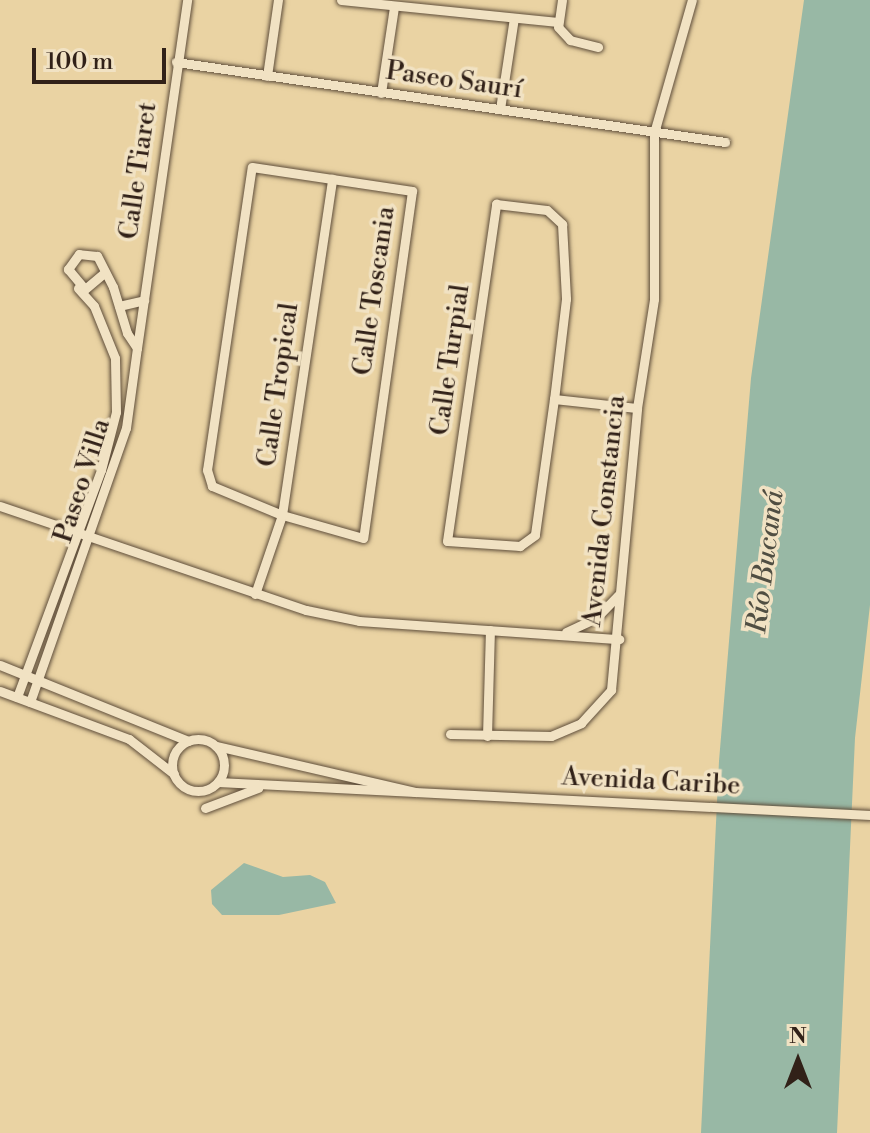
<!DOCTYPE html>
<meta charset="utf-8">
<style>
body{margin:0}
#map{position:relative;width:870px;height:1133px;overflow:hidden;background:#ead3a3;font-family:"Libre Bodoni",serif}
div>[style]{position:absolute}
.water>*{inset:0;background:#98b8a5}
.roads{filter:drop-shadow(0 0 2px #5f4e3b) drop-shadow(0 0 2px #5f4e3b)}
.minor>*{height:9px;margin:-4.5px;padding:0 4.5px;transform-origin:4.5px;border-radius:4.5px;background:#f1e2c3}
.minor>.ring{margin:-4.5px;padding:0;box-sizing:content-box;background:none;border:9px solid #f1e2c3;border-radius:50%}
span{translate:-50% -50%;white-space:nowrap;text-align:center;line-height:1.15;-webkit-text-stroke:7px #f1e2c3;paint-order:stroke}
.street-label{font-size:26px;color:#312118}
.water-label{font-size:28px;color:#504e42;font-style:italic}
.north{position:absolute;left:758px;top:1021px;width:80px;height:80px;-webkit-text-stroke:6px #f1e2c3;paint-order:stroke;rotate:0deg;font-size:22px;font-weight:700;line-height:32px;text-align:center;color:#312118}
.north::after{content:'';display:block;margin:auto;width:28px;height:36px;background:#312118;clip-path:polygon(50% 0,100% 100%,50% 72%,0 100%)}
.scale{position:absolute;left:32px;top:48px;width:134px;height:36px;box-sizing:border-box;border:4px solid #312118;border-top:0;padding-left:10px;font-size:24px;line-height:28px;white-space:nowrap;color:#312118;-webkit-text-stroke:6px #f1e2c3;paint-order:stroke}
</style>
<div id="map">
<div class="water">
<i style="clip-path:polygon(804px 0,870px 0,870px 605px,855px 738px,837px 1133px,701px 1133px,719px 761px,751px 378px)"></i>
<i style="clip-path:polygon(244px 863px,283px 877px,310px 875px,325px 882px,336px 903px,279px 915px,222px 915px,212px 904px,211px 890px)"></i>
</div>
<div class="roads">
<div class="minor">
<i style="left:341px;top:0;width:218px;rotate:5.8deg"></i>
<i style="left:562px;top:0;width:27px;rotate:98deg"></i>
<i style="left:558px;top:27px;width:18px;rotate:47deg"></i>
<i style="left:570px;top:40px;width:29px;rotate:14deg"></i>
<i style="left:176px;top:62px;width:555px;rotate:8.29deg"></i>
<i style="left:267px;top:76px;width:77px;rotate:-81.8deg"></i>
<i style="left:381px;top:93px;width:87px;rotate:-81.4deg"></i>
<i style="left:500px;top:109px;width:92px;rotate:-81.3deg"></i>
<i style="left:252px;top:167px;width:162px;rotate:8.5deg"></i>
<i style="left:412px;top:191px;width:350px;rotate:98deg"></i>
<i style="left:363px;top:538px;width:84px;rotate:-164.1deg"></i>
<i style="left:282px;top:515px;width:76px;rotate:-157.5deg"></i>
<i style="left:212px;top:486px;width:17px;rotate:-107deg"></i>
<i style="left:207px;top:470px;width:306px;rotate:-81.6deg"></i>
<i style="left:496px;top:204px;width:51px;rotate:6.7deg"></i>
<i style="left:547px;top:210px;width:21px;rotate:43deg"></i>
<i style="left:562px;top:224px;width:75px;rotate:86.9deg"></i>
<i style="left:566px;top:299px;width:101px;rotate:96.8deg"></i>
<i style="left:554px;top:399px;width:137px;rotate:98deg"></i>
<i style="left:535px;top:535px;width:19px;rotate:144deg"></i>
<i style="left:520px;top:546px;width:73px;rotate:-176.1deg"></i>
<i style="left:447px;top:541px;width:341px;rotate:-81.7deg"></i>
<i style="left:119px;top:306px;width:26px;rotate:-13deg"></i>
<i style="left:137px;top:348px;width:352px;rotate:-81.8deg"></i>
<i style="left:554px;top:399px;width:83px;rotate:6.2deg"></i>
<i style="left:0;top:506px;width:323px;rotate:18.8deg"></i>
<i style="left:306px;top:610px;width:54px;rotate:11.7deg"></i>
<i style="left:359px;top:621px;width:261px;rotate:4deg"></i>
<i style="left:255px;top:594px;width:83px;rotate:-71.1deg"></i>
<i style="left:282px;top:515px;width:340px;rotate:-81.5deg"></i>
<i style="left:566px;top:632px;width:33px;rotate:-25deg"></i>
<i style="left:596px;top:618px;width:33px;rotate:-46deg"></i>
<i style="left:0;top:665px;width:203px;rotate:22deg"></i>
<i style="left:0;top:691px;width:138px;rotate:20.4deg"></i>
<i style="left:129px;top:739px;width:57px;rotate:37.9deg"></i>
<i style="left:17px;top:697px;width:242px;rotate:-69.7deg"></i>
<i style="left:101px;top:470px;width:60px;rotate:-75.5deg"></i>
<i style="left:116px;top:412px;width:54px;rotate:-91.1deg"></i>
<i style="left:115px;top:358px;width:56px;rotate:-112deg"></i>
<i style="left:94px;top:306px;width:24px;rotate:-132deg"></i>
<i style="left:30px;top:702px;width:290px;rotate:-70.7deg"></i>
<i style="left:126px;top:428px;width:81px;rotate:-82.2deg"></i>
<i style="left:137px;top:348px;width:18px;rotate:-124deg"></i>
<i style="left:127px;top:333px;width:48px;rotate:-106.9deg"></i>
<i style="left:113px;top:287px;width:35px;rotate:-117deg"></i>
<i style="left:97px;top:256px;width:18px;rotate:-174deg"></i>
<i style="left:79px;top:254px;width:19px;rotate:126deg"></i>
<i style="left:68px;top:269px;width:26px;rotate:50deg"></i>
<i style="left:85px;top:289px;width:26px;rotate:-40deg"></i>
<i style="left:450px;top:734px;width:101px;rotate:1.1deg"></i>
<i style="left:551px;top:736px;width:33px;rotate:-23deg"></i>
<i style="left:581px;top:723px;width:45px;rotate:-47.7deg"></i>
<i style="left:611px;top:690px;width:283px;rotate:-84.7deg"></i>
<i style="left:637px;top:408px;width:110px;rotate:-81.1deg"></i>
<i style="left:654px;top:299px;width:166px;rotate:-90deg"></i>
<i style="left:654px;top:133px;width:138px;rotate:-74.1deg"></i>
<i style="left:487px;top:736px;width:106px;rotate:-88.4deg"></i>
<i class="ring" style="left:172px;top:739px;width:43px;height:43px"></i>
<i style="left:216px;top:746px;width:204px;rotate:13deg"></i>
<i style="left:218px;top:782px;width:653px;rotate:2.9deg"></i>
<i style="left:205px;top:808px;width:57px;rotate:-20.7deg"></i>
</div>
</div>
<div class="street-label">
<span style="left:454px;top:81px;rotate:8deg">Paseo Saurí</span>
<span style="left:139px;top:171px;rotate:-82deg">Calle Tiaret</span>
<span style="left:375px;top:291px;rotate:-82deg">Calle Toscania</span>
<span style="left:451px;top:360px;rotate:-82deg">Calle Turpial</span>
<span style="left:279px;top:385px;rotate:-82deg">Calle Tropical</span>
<span style="left:83px;top:481px;rotate:-72deg">Paseo Villa</span>
<span style="left:605px;top:511px;rotate:-84deg">Avenida Constancia</span>
<span style="left:651px;top:782px;rotate:3deg">Avenida Caribe</span>
</div>
<div class="water-label">
<span style="left:766px;top:562px;rotate:-83deg">Río Bucaná</span>
</div>
<div class="north">N</div>
<div class="scale">100 m</div>
</div>
